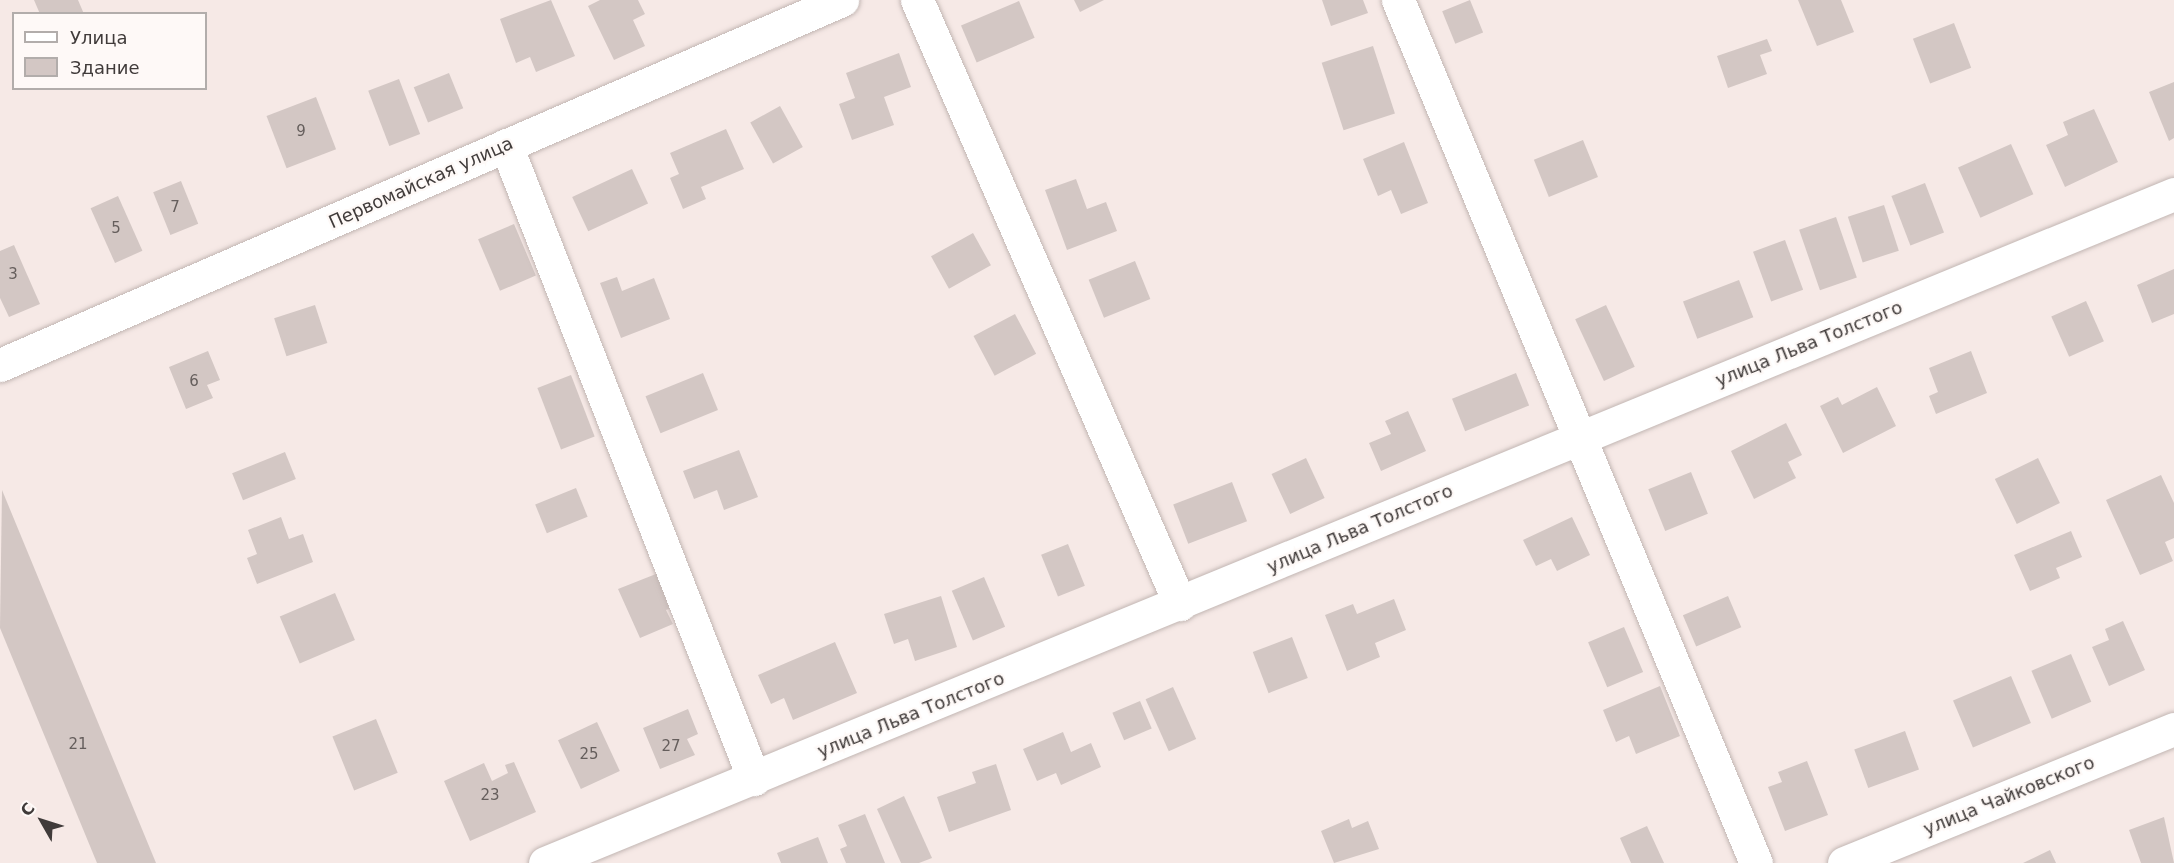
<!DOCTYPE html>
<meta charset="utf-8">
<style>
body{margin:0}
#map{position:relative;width:2174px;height:863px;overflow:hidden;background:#f6e9e6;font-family:"DejaVu Sans",sans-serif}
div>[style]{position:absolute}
.building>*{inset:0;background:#d3c7c4;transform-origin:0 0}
.roads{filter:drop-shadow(0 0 2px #c2b6b3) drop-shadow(0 0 2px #c2b6b3)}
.minor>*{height:33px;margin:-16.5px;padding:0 16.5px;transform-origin:16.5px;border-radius:16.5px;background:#fff}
span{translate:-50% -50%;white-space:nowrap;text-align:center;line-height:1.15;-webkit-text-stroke:4.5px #fef9f7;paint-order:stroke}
.number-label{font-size:15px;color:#655e5c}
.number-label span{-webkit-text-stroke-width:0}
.street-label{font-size:18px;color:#403b3a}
.legend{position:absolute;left:12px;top:12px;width:195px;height:78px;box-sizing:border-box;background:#fef9f7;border:2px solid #b2adab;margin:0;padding:8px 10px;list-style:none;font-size:18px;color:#403b3a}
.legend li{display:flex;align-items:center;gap:12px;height:30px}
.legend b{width:30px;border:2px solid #b2adab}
.north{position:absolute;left:12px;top:791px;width:60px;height:60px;-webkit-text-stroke:4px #fef9f7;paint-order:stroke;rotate:309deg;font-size:16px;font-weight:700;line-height:24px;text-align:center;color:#403b3a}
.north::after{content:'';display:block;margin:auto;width:21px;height:27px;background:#403b3a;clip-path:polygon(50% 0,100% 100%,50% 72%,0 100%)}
</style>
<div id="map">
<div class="building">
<i style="clip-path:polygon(34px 0,78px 0,84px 14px,40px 14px)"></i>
<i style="clip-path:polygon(551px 0,575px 56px,536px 72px,530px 57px,516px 63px,500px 19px)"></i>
<i style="clip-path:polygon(600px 0,638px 0,645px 14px,633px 20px,645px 46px,614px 60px,588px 6px)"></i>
<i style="clip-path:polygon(1074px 0,1104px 0,1080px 12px)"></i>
<i style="clip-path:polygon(1322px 0,1363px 0,1368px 13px,1331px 26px)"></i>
<i style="left:1470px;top:0;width:35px;height:30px;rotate:68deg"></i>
<i style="clip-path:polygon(1798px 0,1841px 0,1854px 32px,1817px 46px)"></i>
<i style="left:1019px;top:1px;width:40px;height:63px;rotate:67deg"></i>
<i style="left:1954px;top:23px;width:48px;height:44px;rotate:69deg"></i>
<i style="clip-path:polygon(1767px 39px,1772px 51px,1760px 55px,1767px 74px,1728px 88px,1717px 56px)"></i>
<i style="left:1373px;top:46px;width:71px;height:54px;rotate:72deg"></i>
<i style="clip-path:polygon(899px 53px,911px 87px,884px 97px,894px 125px,852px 140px,839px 104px,855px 98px,846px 73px)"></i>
<i style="left:449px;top:73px;width:38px;height:38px;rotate:68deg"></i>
<i style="left:399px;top:79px;width:59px;height:33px;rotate:69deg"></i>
<i style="clip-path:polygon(2174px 82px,2174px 138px,2169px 141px,2149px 92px)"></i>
<i style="left:316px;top:97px;width:56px;height:53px;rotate:69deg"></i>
<i style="left:780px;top:106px;width:47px;height:34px;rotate:61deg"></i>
<i style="clip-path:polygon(2094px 109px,2118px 162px,2065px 187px,2046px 145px,2068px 135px,2063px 122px)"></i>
<i style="clip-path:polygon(726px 129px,744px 169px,701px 187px,706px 199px,683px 209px,670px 178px,679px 174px,670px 153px)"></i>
<i style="left:1583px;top:140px;width:40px;height:53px;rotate:68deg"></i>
<i style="clip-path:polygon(1404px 142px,1428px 203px,1401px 214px,1391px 190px,1378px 196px,1363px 159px)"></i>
<i style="left:2011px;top:144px;width:55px;height:58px;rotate:66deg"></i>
<i style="left:632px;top:169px;width:38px;height:66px;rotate:65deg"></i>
<i style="clip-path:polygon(1076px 179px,1087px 209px,1106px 202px,1117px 231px,1067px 250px,1045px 190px)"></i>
<i style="left:181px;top:181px;width:46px;height:30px;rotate:68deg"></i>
<i style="left:1925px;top:183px;width:53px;height:36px;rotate:69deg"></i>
<i style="left:118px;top:196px;width:60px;height:30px;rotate:66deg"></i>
<i style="left:1884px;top:205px;width:48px;height:38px;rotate:72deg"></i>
<i style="left:1836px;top:217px;width:64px;height:39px;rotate:71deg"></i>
<i style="left:514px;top:224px;width:56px;height:39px;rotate:67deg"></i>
<i style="left:973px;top:233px;width:37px;height:48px;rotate:61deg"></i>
<i style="left:1785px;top:240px;width:53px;height:34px;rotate:70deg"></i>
<i style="clip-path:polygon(14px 245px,40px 304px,9px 317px,0 298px,0 251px)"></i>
<i style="left:1135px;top:261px;width:41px;height:50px;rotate:68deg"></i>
<i style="clip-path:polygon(2174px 269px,2174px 314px,2152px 323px,2137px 285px)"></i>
<i style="clip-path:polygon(617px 277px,622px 291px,654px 278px,670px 319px,621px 338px,600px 283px)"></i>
<i style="left:1739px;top:280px;width:40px;height:60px;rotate:69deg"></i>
<i style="left:2086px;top:301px;width:44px;height:38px;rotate:66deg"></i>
<i style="left:315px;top:305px;width:40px;height:43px;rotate:72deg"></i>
<i style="left:1606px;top:305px;width:68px;height:34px;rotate:65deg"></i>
<i style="left:1015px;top:314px;width:45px;height:47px;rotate:62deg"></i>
<i style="clip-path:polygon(208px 351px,220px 380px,207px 385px,213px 398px,186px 409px,169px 367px)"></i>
<i style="clip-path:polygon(1971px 351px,1987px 393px,1936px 414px,1929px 396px,1938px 392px,1929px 368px)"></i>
<i style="left:703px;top:373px;width:40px;height:62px;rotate:68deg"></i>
<i style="left:1516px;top:373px;width:35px;height:69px;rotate:68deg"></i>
<i style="left:571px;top:375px;width:66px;height:36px;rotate:69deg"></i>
<i style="clip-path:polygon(1877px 387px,1896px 426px,1843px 453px,1820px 406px,1838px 397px,1842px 405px)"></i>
<i style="clip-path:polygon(1408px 411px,1426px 451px,1381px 471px,1369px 443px,1391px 434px,1385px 421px)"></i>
<i style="clip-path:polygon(1786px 423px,1802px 455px,1788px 462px,1796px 478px,1754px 499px,1731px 451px)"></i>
<i style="clip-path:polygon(739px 450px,758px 497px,724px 510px,717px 490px,694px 499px,683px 471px)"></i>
<i style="left:285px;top:452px;width:29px;height:57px;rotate:68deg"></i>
<i style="left:1306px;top:458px;width:44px;height:38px;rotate:65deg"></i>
<i style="left:2038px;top:458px;width:50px;height:48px;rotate:64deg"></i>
<i style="left:1691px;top:472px;width:45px;height:46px;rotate:68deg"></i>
<i style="clip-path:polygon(2161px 475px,2174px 503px,2174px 538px,2165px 542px,2173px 561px,2140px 575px,2106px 500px)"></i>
<i style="left:1232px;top:482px;width:42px;height:63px;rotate:69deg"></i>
<i style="left:576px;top:488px;width:31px;height:44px;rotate:68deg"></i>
<i style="clip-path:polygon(2px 490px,156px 863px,97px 863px,0 628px)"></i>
<i style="clip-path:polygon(281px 517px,289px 539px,303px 534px,313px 562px,257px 584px,247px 558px,257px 554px,248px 530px)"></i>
<i style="clip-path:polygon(1572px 517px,1590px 555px,1557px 571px,1551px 559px,1536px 566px,1523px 540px)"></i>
<i style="clip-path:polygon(2071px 531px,2082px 557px,2056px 568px,2060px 578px,2030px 591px,2014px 555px)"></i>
<i style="left:1068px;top:544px;width:45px;height:29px;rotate:68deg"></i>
<i style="clip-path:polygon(661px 572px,674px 607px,666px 610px,673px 624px,640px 638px,618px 589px)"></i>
<i style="left:984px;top:577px;width:54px;height:35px;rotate:67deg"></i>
<i style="left:335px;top:593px;width:51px;height:60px;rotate:67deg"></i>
<i style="clip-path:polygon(941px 596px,957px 647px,915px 661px,908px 639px,894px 644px,884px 614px)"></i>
<i style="left:1728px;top:596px;width:34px;height:49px;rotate:67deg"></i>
<i style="clip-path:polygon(1394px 599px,1406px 630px,1375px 643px,1380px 657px,1347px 671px,1325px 615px,1353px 604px,1357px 614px)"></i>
<i style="clip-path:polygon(2123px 621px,2145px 670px,2109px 686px,2092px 647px,2109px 640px,2105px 629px)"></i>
<i style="left:1624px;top:627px;width:49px;height:39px;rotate:67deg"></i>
<i style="left:1292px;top:637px;width:44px;height:42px;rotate:69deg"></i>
<i style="clip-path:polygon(835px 642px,857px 693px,793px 720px,784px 698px,771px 704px,758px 675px)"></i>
<i style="left:2071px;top:654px;width:52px;height:43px;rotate:67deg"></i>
<i style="left:2011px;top:676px;width:51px;height:63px;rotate:67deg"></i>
<i style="clip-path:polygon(1660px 686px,1680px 736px,1636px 754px,1629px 736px,1616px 742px,1603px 710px)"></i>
<i style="left:1173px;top:687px;width:57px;height:30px;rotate:66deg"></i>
<i style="left:1140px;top:701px;width:30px;height:30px;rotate:67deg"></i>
<i style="clip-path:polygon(688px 709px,698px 734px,687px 739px,695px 755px,660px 769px,643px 728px)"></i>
<i style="left:376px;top:719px;width:58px;height:47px;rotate:68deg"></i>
<i style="left:597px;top:722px;width:54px;height:43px;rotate:65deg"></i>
<i style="left:1905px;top:731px;width:41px;height:54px;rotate:70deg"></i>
<i style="clip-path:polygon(1063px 732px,1071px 752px,1091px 743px,1101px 767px,1061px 785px,1056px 773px,1037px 781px,1023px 749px)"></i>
<i style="clip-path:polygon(1807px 761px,1828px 815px,1785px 831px,1768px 787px,1782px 782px,1778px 772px)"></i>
<i style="clip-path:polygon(514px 762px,536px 812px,470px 841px,444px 781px,484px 763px,492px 781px,508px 773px,505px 765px)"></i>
<i style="clip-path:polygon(996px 764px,1011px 810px,949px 832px,937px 797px,976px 783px,972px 772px)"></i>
<i style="clip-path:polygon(904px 796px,932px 858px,919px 863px,901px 863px,877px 809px)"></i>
<i style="clip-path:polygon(865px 814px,885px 863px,846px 863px,840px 849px,847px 846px,838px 825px)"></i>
<i style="clip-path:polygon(2164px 817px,2174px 863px,2141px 863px,2129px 830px)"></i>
<i style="clip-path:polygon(1349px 819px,1352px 828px,1368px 821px,1379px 849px,1334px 863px,1321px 831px)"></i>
<i style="clip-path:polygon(1647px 826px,1664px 863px,1631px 863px,1620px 838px)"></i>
<i style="clip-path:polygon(818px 837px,828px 863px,781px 863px,777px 853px)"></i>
<i style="clip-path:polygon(2050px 850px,2056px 863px,2023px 863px)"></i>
</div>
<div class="roads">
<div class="minor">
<i style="left:917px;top:0;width:659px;rotate:66.47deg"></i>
<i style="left:1398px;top:0;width:934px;rotate:67.47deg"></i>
<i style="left:506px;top:145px;width:681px;rotate:68.64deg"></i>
<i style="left:0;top:365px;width:918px;rotate:-23.44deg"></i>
<i style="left:545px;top:863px;width:1761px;rotate:-22.33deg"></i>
<i style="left:1844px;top:863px;width:356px;rotate:-22.1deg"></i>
</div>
</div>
<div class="number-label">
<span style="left:301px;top:132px">9</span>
<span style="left:175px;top:208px">7</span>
<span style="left:116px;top:229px">5</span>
<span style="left:13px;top:275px">3</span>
<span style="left:194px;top:382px">6</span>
<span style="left:78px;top:745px">21</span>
<span style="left:671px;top:747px">27</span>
<span style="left:589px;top:755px">25</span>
<span style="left:490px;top:796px">23</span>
</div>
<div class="street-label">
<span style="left:421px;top:183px;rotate:-24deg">Первомайская улица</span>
<span style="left:1809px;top:344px;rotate:-22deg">улица Льва Толстого</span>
<span style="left:1360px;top:529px;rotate:-23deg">улица Льва Толстого</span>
<span style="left:911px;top:715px;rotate:-22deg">улица Льва Толстого</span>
<span style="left:2009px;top:796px;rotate:-22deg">улица Чайковского</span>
</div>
<ul class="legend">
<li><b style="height:8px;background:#fff"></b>Улица</li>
<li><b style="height:16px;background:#d3c7c4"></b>Здание</li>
</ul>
<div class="north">С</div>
</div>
